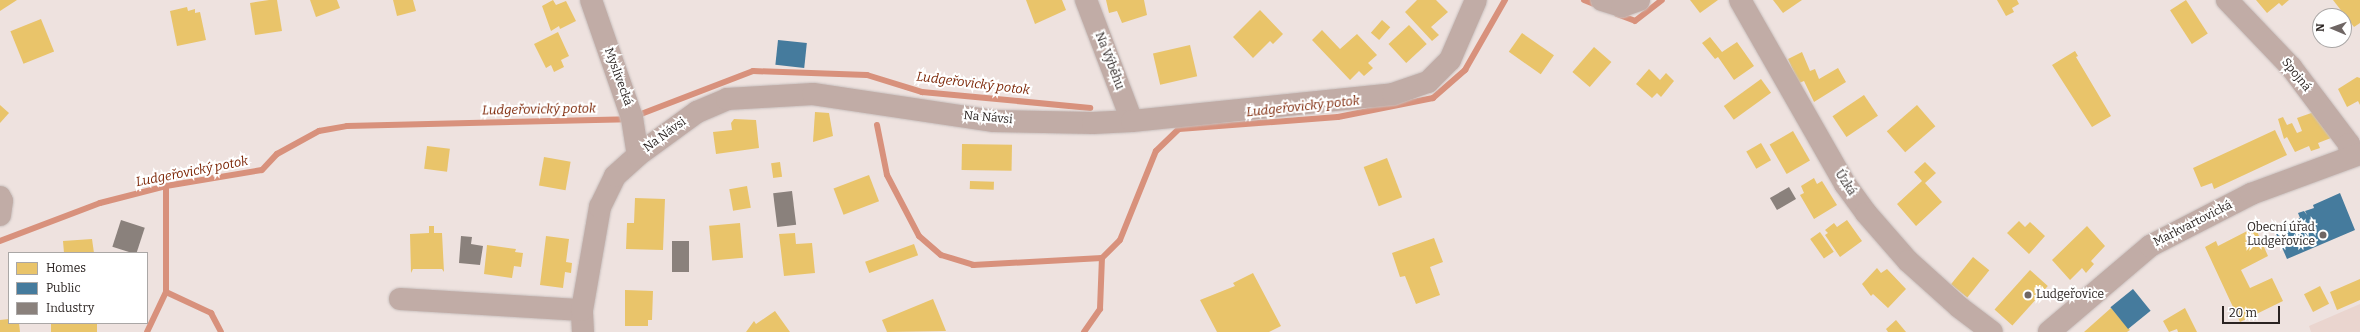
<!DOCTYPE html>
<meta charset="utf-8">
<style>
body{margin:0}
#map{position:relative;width:2360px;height:332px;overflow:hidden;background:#eee2df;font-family:Bitter,serif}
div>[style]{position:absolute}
.built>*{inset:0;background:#ead5cf}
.homes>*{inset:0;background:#e9c46a;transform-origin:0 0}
.public>*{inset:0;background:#457b9d;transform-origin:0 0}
.industry>*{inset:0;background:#8a817c;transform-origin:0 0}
.stream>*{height:6px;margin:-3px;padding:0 3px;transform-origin:3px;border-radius:3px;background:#d8917c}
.roads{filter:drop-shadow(0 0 1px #c9c0be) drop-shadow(0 0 1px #c9c0be)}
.minor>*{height:22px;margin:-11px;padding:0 11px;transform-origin:11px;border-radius:11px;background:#c1aca6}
.dots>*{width:11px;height:11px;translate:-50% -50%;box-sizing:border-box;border:2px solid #fff;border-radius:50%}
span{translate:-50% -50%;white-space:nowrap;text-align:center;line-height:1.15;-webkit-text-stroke:4px #fff;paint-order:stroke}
.street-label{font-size:12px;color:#2a2321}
.poi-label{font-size:12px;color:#2a2321}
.right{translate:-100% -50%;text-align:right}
.left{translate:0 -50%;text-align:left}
.water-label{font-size:13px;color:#7c2505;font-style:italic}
.legend{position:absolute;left:8px;top:252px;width:140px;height:72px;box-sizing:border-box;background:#fff;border:1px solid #aaa7a6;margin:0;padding:5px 7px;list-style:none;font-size:12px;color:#2a2321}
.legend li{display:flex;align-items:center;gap:8px;height:20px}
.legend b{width:20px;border:1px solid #aaa7a6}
.north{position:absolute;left:2312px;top:8px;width:40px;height:40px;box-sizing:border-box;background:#fff;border:1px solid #aaa7a6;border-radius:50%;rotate:272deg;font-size:11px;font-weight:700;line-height:16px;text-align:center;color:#2a2321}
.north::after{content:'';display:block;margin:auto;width:14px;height:18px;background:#6f6664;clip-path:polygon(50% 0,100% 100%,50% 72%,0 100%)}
.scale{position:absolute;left:2222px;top:306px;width:58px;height:18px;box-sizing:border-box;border:2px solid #2a2321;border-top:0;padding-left:5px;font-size:12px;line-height:14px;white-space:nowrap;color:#2a2321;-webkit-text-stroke:3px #fff;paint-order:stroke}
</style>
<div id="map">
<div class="built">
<i style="clip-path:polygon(2360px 304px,2360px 332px,2311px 332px,2309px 326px)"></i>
</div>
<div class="homes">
<i style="clip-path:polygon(0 0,17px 0,0 11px)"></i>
<i style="clip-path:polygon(269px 0,277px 0,282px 31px,255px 35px,250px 3px)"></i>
<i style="clip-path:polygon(310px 0,337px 0,340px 8px,316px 17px)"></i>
<i style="clip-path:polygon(393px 0,413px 0,416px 11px,397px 16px)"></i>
<i style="clip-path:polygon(553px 0,556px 5px,566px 1px,576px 21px,560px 29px,559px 26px,551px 31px,542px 6px)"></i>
<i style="clip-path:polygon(1026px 0,1062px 0,1066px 10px,1035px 24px)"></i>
<i style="clip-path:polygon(1106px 0,1144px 0,1147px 15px,1122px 23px,1117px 11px,1109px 13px)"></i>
<i style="clip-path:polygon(1417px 0,1436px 0,1448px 12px,1431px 27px,1439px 35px,1432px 41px,1405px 12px)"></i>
<i style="clip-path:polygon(1690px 0,1718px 0,1700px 13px)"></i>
<i style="clip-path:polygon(1773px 0,1802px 0,1783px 13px)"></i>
<i style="clip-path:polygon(1997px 0,2017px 0,2019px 4px,2012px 8px,2014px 12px,2006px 16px)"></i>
<i style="left:2186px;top:0;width:40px;height:19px;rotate:57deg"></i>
<i style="clip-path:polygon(2256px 0,2289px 0,2282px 6px,2279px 3px,2267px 13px)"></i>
<i style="clip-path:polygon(2333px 0,2360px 0,2360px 23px,2354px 27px)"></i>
<i style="clip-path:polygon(187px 7px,188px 11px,195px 9px,195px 13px,200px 12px,206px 40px,177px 46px,170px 11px)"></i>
<i style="clip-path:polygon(1260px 10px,1283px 34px,1273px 44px,1270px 41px,1253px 58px,1233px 37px)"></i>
<i style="left:41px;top:19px;width:35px;height:33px;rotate:68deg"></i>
<i style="left:1382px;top:20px;width:11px;height:17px;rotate:41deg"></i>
<i style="left:1409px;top:25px;width:26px;height:28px;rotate:47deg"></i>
<i style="clip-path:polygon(1322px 30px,1340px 49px,1357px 34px,1377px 55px,1368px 63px,1373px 68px,1364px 76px,1359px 71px,1350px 80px,1312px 40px)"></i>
<i style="clip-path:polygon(558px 32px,569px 56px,561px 60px,564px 67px,554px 72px,551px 65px,546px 68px,534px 44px)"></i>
<i style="left:1522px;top:33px;width:39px;height:23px;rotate:35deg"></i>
<i style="clip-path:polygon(1710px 37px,1722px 52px,1737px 42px,1754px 66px,1734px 80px,1718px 57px,1715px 59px,1702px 43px)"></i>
<i style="left:1190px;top:45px;width:32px;height:38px;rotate:77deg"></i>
<i style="left:1594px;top:47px;width:23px;height:33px;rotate:41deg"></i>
<i style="clip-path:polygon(2075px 51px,2078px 56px,2076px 57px,2111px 116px,2092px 127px,2052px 65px)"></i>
<i style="clip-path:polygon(1802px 52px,1810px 71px,1815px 69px,1819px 79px,1838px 68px,1846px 82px,1814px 102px,1804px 81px,1799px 83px,1788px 59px)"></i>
<i style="clip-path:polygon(1649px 69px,1660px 80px,1666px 73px,1674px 81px,1661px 97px,1657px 93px,1652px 98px,1636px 84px)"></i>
<i style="clip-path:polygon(2357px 77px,2360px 78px,2360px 105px,2358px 101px,2347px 107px,2338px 89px)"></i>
<i style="left:1761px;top:79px;width:17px;height:46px;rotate:54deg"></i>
<i style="left:1864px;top:95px;width:25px;height:38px;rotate:56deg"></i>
<i style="clip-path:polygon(0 105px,9px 113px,0 123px)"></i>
<i style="left:1917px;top:105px;width:28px;height:40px;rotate:49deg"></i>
<i style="clip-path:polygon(2317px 111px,2331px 138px,2318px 143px,2320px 148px,2311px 151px,2309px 146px,2295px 152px,2287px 137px,2284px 139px,2278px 119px,2283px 117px,2287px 125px,2292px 123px,2297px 133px,2302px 131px,2297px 118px)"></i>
<i style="clip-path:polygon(815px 112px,829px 113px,833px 136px,813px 142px)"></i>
<i style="clip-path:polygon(734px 119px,756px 120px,759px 148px,716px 154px,713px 132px,732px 130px,731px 123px)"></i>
<i style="clip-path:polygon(2275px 130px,2287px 155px,2214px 189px,2212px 183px,2201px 187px,2193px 168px)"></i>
<i style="left:1793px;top:131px;width:34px;height:27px;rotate:60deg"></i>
<i style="left:1761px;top:143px;width:20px;height:17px;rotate:60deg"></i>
<i style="left:962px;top:144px;width:50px;height:26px;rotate:1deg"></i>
<i style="left:427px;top:146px;width:23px;height:23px;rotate:7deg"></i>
<i style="left:544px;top:157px;width:27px;height:29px;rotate:10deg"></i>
<i style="left:1387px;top:158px;width:42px;height:25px;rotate:69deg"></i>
<i style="left:780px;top:162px;width:15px;height:9px;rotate:82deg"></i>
<i style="clip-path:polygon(1925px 162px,1936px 173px,1925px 183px,1942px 202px,1916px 226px,1897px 204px,1922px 181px,1914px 172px)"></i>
<i style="left:869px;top:175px;width:28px;height:38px;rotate:69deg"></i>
<i style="clip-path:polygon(1814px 178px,1817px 184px,1822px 181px,1837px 205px,1814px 219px,1800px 195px,1804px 193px,1801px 186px)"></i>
<i style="left:970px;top:181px;width:24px;height:8px;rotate:2deg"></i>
<i style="left:747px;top:186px;width:22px;height:18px;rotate:80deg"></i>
<i style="clip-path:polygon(635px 198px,665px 199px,663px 250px,626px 249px,627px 223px,634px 223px)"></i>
<i style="clip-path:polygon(1847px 220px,1862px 241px,1840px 257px,1825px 235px,1828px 233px,1825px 230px,1834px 223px,1837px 227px)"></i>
<i style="clip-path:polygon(2019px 221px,2025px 227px,2030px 222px,2045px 236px,2029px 254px,2007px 233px)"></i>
<i style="left:740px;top:223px;width:35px;height:31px;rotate:85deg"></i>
<i style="clip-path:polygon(429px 226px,434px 226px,434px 233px,442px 233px,444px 272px,442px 269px,413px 269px,411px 273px,410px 234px,429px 233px)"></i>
<i style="clip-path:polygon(2087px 226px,2105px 246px,2091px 261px,2094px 264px,2086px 273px,2082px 268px,2070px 280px,2052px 260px)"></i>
<i style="clip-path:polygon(2255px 227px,2268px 256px,2241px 270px,2250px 288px,2272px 278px,2283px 301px,2240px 322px,2205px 247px,2216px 241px,2218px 246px)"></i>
<i style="left:1820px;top:232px;width:24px;height:12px;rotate:55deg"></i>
<i style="clip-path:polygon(795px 233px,796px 244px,812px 243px,815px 273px,784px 276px,779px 234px)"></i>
<i style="clip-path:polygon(546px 236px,569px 239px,566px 262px,572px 263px,571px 273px,565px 272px,563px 288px,540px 285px)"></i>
<i style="clip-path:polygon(1434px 238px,1443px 262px,1430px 267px,1440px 295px,1416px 304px,1405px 276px,1400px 277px,1392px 253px)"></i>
<i style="clip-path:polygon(92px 239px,94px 253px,64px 253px,63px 241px)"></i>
<i style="left:914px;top:244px;width:12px;height:52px;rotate:70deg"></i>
<i style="clip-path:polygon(487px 245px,516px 249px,515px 252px,523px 253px,521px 267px,514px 266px,512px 278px,484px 274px)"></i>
<i style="left:1973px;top:257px;width:21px;height:35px;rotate:39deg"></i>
<i style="clip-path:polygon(1877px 268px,1881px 273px,1887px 269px,1906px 289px,1888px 308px,1873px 294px,1871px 296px,1862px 284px)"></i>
<i style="left:2030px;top:270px;width:24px;height:53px;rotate:42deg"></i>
<i style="clip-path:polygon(1253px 273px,1281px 326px,1269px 332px,1217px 332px,1200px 300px,1235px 286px,1233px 283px)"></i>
<i style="clip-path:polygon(2360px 279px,2360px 300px,2337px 310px,2330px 292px)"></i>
<i style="left:2320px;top:286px;width:20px;height:18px;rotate:63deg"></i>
<i style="clip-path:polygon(625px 290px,653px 291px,652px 320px,648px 320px,648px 326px,625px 326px)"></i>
<i style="clip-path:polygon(933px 299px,946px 331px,887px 332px,882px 320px)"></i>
<i style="clip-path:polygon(2111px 308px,2130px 330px,2127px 332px,2084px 332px)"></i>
<i style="clip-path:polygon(2185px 308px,2197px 332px,2178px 332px,2177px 329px,2169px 332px,2163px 321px)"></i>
<i style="clip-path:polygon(775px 311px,790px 332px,746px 332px,754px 321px,756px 324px)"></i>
<i style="clip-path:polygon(9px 319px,9px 323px,19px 323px,20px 332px,0 332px,0 320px)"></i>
<i style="clip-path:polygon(1896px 320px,1906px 332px,1888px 332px,1886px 329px)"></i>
<i style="left:51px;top:323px;width:46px;height:9px"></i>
</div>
<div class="public">
<i style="left:778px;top:40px;width:29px;height:25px;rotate:6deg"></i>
<i style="clip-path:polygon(2340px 193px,2355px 230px,2287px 259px,2274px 229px,2300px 218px,2298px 213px,2304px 211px,2307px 215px,2305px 211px,2314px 208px,2313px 205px)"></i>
<i style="left:2133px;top:289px;width:28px;height:29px;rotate:51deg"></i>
</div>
<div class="industry">
<i style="left:1789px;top:187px;width:14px;height:22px;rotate:60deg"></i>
<i style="left:792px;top:191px;width:34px;height:19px;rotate:83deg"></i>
<i style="left:121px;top:220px;width:25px;height:28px;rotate:18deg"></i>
<i style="clip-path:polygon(461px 236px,472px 237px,471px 244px,483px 246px,480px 265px,459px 263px)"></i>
<i style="left:672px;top:241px;width:17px;height:31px"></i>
</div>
<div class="stream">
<i style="left:1584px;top:0;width:16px;rotate:22deg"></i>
<i style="left:1617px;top:14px;width:19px;rotate:21deg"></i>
<i style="left:1635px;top:21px;width:34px;rotate:-38deg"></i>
<i style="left:877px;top:125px;width:51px;rotate:78.7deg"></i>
<i style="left:887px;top:175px;width:69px;rotate:62.3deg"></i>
<i style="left:919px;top:236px;width:29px;rotate:41deg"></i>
<i style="left:941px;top:255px;width:34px;rotate:17deg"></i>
<i style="left:973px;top:265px;width:129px;rotate:-3.1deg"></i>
<i style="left:166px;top:186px;width:106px;rotate:90deg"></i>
<i style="left:166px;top:292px;width:50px;rotate:25deg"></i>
<i style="left:211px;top:313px;width:21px;rotate:62deg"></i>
<i style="left:0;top:241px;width:107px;rotate:-20.8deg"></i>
<i style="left:100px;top:203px;width:68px;rotate:-14.4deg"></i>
<i style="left:166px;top:186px;width:97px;rotate:-9.5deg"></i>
<i style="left:262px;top:170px;width:22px;rotate:-47deg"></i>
<i style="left:277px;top:154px;width:48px;rotate:-28.7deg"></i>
<i style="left:319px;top:131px;width:28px;rotate:-10deg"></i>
<i style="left:347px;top:126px;width:281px;rotate:-1.4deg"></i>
<i style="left:628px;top:119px;width:134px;rotate:-21deg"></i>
<i style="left:753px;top:71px;width:114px;rotate:2deg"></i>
<i style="left:867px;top:75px;width:58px;rotate:17.2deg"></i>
<i style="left:922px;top:92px;width:169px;rotate:5.4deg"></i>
<i style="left:147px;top:332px;width:44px;rotate:-64.6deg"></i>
<i style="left:1084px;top:332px;width:28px;rotate:-55deg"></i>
<i style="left:1100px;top:309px;width:51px;rotate:-87.8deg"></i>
<i style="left:1102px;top:258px;width:25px;rotate:-45deg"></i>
<i style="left:1120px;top:240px;width:96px;rotate:-68deg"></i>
<i style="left:1156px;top:151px;width:32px;rotate:-44deg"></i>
<i style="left:1179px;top:129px;width:159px;rotate:-4.3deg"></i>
<i style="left:1338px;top:117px;width:97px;rotate:-11.3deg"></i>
<i style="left:1433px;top:98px;width:43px;rotate:-41.2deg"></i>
<i style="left:1465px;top:70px;width:81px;rotate:-60.3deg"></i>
</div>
<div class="roads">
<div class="minor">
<i style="left:591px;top:0;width:125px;rotate:70.8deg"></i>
<i style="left:632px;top:118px;width:37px;rotate:81deg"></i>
<i style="left:1086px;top:0;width:129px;rotate:69.2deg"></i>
<i style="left:1602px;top:0;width:21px;rotate:17deg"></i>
<i style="left:1622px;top:6px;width:18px;rotate:-19deg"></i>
<i style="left:1740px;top:0;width:212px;rotate:60.3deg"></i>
<i style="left:1845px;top:184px;width:36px;rotate:54deg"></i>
<i style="left:1866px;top:213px;width:64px;rotate:48.8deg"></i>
<i style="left:1908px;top:261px;width:69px;rotate:42deg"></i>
<i style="left:1959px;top:307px;width:41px;rotate:37.1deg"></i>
<i style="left:2227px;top:0;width:93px;rotate:46.3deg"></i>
<i style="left:2291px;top:67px;width:96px;rotate:53deg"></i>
<i style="left:2349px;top:144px;width:13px;rotate:86deg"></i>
<i style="left:0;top:197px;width:4px;rotate:63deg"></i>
<i style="left:2px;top:201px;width:14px;rotate:98deg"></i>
<i style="left:400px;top:299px;width:182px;rotate:3.5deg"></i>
<i style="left:583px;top:332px;width:22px;rotate:-93deg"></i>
<i style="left:582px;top:310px;width:105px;rotate:-80.1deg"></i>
<i style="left:600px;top:207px;width:34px;rotate:-64deg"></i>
<i style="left:615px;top:176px;width:31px;rotate:-42deg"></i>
<i style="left:638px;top:155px;width:73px;rotate:-36.1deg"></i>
<i style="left:697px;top:112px;width:33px;rotate:-23deg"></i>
<i style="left:727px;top:99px;width:86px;rotate:-3.3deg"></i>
<i style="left:813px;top:94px;width:183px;rotate:8.5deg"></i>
<i style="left:994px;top:121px;width:99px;rotate:1.2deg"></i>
<i style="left:1093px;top:123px;width:39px;rotate:-3deg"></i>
<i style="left:1132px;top:121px;width:262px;rotate:-5.9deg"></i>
<i style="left:1393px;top:94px;width:37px;rotate:-19deg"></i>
<i style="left:1428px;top:82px;width:31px;rotate:-45deg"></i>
<i style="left:1450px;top:60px;width:65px;rotate:-66.6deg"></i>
<i style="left:2049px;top:332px;width:133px;rotate:-40.4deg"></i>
<i style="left:2150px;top:246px;width:114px;rotate:-27.2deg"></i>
<i style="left:2251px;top:194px;width:116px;rotate:-20.2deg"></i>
</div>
</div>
<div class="dots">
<i style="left:2323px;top:235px;background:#6f6664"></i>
<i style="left:2028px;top:295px;background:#6f6664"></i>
</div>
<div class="street-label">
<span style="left:1109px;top:61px;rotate:69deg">Na Výběhu</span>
<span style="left:2296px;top:75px;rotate:51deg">Spojná</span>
<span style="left:618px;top:77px;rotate:70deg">Myslivecká</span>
<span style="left:988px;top:118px;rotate:5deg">Na Návsi</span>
<span style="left:665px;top:135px;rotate:-36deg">Na Návsi</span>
<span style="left:1845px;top:183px;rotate:57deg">Úzká</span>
<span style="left:2193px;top:224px;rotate:-27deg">Markvartovická</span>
</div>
<div class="poi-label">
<span class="right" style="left:2315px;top:235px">Obecní úřad<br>Ludgeřovice</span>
<span class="left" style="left:2036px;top:295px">Ludgeřovice</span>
</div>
<div class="water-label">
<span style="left:973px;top:84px;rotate:7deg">Ludgeřovický potok</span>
<span style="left:1303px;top:107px;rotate:-6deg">Ludgeřovický potok</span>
<span style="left:539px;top:110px;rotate:-1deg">Ludgeřovický potok</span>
<span style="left:192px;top:172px;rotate:-11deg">Ludgeřovický potok</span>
</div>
<ul class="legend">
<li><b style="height:11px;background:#e9c46a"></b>Homes</li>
<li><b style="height:11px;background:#457b9d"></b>Public</li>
<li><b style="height:11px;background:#8a817c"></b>Industry</li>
</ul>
<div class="north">N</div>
<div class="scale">20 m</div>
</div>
